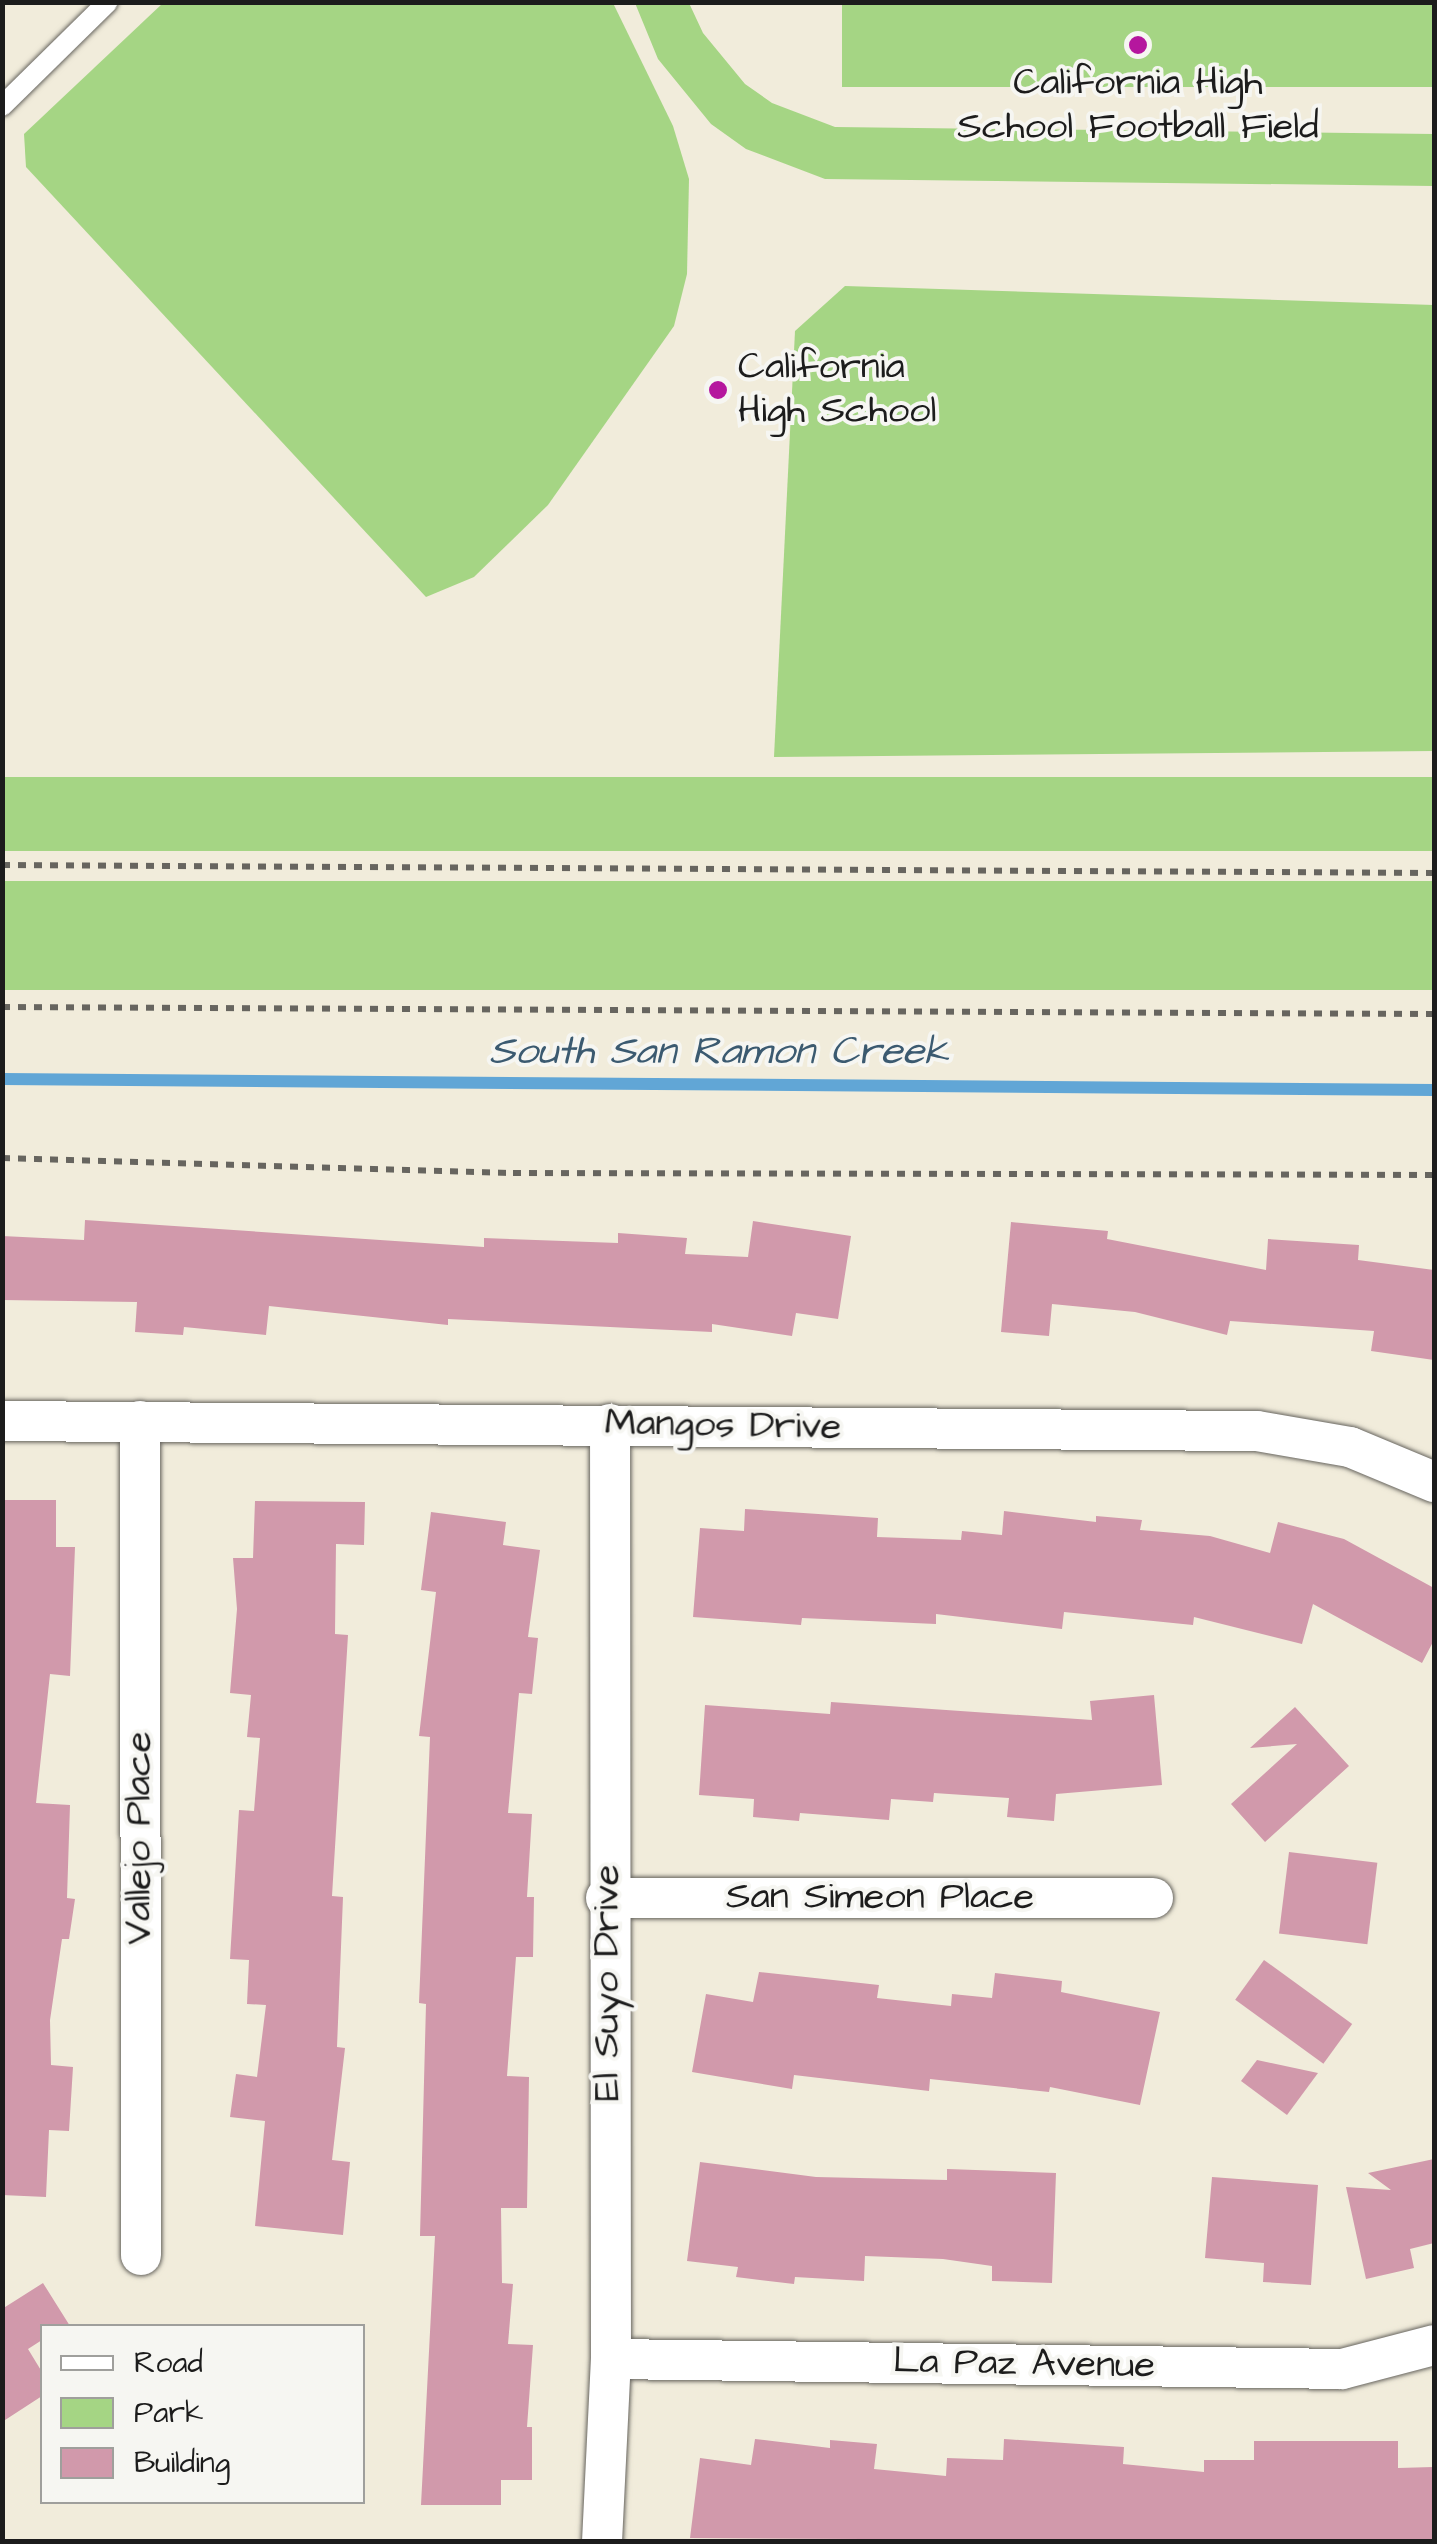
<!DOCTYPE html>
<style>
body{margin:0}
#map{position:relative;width:1437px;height:2544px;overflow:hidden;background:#f1ecdb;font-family:"Architects Daughter",sans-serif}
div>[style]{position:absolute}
.green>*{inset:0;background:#a5d584;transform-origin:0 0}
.stream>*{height:12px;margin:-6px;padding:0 6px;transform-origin:6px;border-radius:6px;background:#61a6d6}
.building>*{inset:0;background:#d199ab;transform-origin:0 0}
.path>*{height:6px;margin-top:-3px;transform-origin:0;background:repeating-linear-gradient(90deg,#67655f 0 8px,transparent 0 16px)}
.roads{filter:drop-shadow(0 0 2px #67655f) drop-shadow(0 0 2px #67655f)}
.lane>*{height:20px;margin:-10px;padding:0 10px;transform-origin:10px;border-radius:10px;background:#fff}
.street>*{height:40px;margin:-20px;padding:0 20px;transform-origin:20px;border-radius:20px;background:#fff}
.dots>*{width:28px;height:28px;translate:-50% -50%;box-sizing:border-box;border:5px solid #f6f6f2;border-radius:50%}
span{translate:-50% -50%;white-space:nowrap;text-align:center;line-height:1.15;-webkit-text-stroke:8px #f6f6f2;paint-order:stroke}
.poi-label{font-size:38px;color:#1c1c1c}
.left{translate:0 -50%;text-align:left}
.street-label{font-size:38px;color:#1c1c1c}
.water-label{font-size:40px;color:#3b5a70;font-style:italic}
.frame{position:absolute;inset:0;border:5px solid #1c1c1c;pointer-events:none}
.legend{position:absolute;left:40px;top:2324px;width:325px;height:180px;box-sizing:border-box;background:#f6f6f2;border:2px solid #9f9f9c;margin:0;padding:12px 18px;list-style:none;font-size:30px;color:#1c1c1c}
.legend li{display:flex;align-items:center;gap:20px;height:50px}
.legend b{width:50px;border:2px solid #9f9f9c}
</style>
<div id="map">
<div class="green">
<i style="clip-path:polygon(163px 3px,613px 3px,673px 126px,689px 179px,687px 274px,674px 326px,548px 505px,474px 577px,426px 597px,26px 167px,24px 134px)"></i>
<i style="clip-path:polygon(635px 3px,689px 3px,703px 33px,745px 84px,772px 103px,835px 127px,1434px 134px,1434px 186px,825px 179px,746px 149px,711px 124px,658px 59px)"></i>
<i style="left:842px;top:3px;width:592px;height:84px"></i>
<i style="clip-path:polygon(845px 286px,1434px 305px,1434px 751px,774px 757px,795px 331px)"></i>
<i style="left:3px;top:777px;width:1431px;height:74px"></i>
<i style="left:3px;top:881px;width:1431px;height:109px"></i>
</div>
<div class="stream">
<i style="left:2px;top:1079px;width:1432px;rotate:0.44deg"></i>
</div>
<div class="building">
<i style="clip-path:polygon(85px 1220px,484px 1247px,484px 1238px,618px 1243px,618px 1233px,687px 1238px,685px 1254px,748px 1257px,753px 1221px,851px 1236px,838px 1319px,796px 1313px,792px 1336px,712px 1324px,712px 1332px,448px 1319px,448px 1325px,269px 1306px,266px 1335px,184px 1327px,183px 1335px,135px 1332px,137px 1302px,2px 1300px,2px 1236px,84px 1240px)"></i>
<i style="clip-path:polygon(1011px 1222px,1108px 1231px,1107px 1239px,1266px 1270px,1268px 1239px,1359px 1245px,1358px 1260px,1434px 1270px,1434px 1360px,1371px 1351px,1374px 1331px,1230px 1321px,1227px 1335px,1135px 1312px,1052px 1304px,1049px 1336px,1001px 1332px)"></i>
<i style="clip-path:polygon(2px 1500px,56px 1500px,56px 1547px,75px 1547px,70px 1676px,50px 1674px,36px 1803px,70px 1805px,67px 1898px,75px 1899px,69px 1939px,62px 1939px,50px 2020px,51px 2065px,73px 2067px,69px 2131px,49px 2130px,46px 2197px,2px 2195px)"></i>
<i style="clip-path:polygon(255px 1501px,365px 1502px,364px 1545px,336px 1544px,335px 1634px,348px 1635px,332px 1896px,343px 1897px,337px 2047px,345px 2048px,332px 2160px,350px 2162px,343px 2235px,255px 2226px,265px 2121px,230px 2117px,236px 2074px,257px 2077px,266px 2005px,247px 2004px,249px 1960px,230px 1959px,239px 1810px,254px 1811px,260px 1738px,247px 1737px,251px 1695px,230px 1693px,237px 1609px,233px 1558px,253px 1558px)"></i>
<i style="clip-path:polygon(745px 1509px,878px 1518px,877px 1537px,961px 1540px,962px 1531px,1002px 1535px,1004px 1511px,1096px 1522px,1096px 1516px,1142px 1520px,1140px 1530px,1210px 1536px,1270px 1553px,1278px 1522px,1344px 1539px,1434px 1588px,1434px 1640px,1422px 1663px,1313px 1604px,1302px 1644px,1194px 1617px,1193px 1625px,1064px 1612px,1062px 1629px,936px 1614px,936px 1624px,802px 1618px,801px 1625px,693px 1617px,700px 1528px,744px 1531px)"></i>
<i style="clip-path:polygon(431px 1512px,506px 1522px,503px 1545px,540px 1550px,528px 1637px,538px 1638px,532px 1694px,519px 1693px,508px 1813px,532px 1814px,527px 1897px,534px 1897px,533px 1957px,516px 1957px,507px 2076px,529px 2077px,527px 2208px,501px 2208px,502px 2283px,513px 2284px,508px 2344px,533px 2345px,527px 2427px,532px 2427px,532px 2480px,501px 2480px,501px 2505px,421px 2505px,435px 2236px,420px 2236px,426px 2004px,419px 2003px,430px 1737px,419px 1736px,436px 1592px,421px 1590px)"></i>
<i style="clip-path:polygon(1154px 1695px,1162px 1785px,1056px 1794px,1054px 1821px,1007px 1817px,1009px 1798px,934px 1793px,933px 1802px,891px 1799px,889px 1820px,800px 1813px,799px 1821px,753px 1817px,754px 1799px,699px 1795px,705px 1705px,830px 1714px,831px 1702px,1092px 1720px,1090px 1701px)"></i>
<i style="clip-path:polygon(1295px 1707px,1349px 1766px,1265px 1842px,1231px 1804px,1297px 1744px,1250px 1748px)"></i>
<i style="left:1289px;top:1852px;width:89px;height:82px;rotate:7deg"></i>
<i style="left:1264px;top:1960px;width:109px;height:49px;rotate:36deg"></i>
<i style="clip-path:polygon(759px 1972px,879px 1985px,877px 1998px,951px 2006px,952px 1994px,992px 1998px,995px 1973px,1062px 1981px,1061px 1992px,1160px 2012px,1140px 2105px,1050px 2087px,1049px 2092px,930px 2079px,929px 2091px,794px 2075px,792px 2089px,692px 2072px,706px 1994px,753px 2002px)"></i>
<i style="clip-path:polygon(1257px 2060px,1318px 2073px,1287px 2115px,1241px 2081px)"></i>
<i style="clip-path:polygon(1434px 2159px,1434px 2243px,1410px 2249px,1414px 2268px,1366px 2279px,1346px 2187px,1391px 2190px,1368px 2173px)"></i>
<i style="clip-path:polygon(700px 2162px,816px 2177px,947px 2180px,947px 2169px,1056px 2173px,1052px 2283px,992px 2281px,992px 2266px,943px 2259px,865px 2256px,864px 2281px,795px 2277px,794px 2284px,736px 2277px,738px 2267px,687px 2261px)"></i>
<i style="clip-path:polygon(1212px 2177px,1318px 2185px,1311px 2285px,1263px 2282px,1264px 2263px,1205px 2258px)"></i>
<i style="clip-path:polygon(43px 2283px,70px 2326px,42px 2326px,42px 2340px,28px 2349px,42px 2372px,42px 2396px,2px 2422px,2px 2309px)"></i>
<i style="clip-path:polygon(755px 2439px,830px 2448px,830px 2440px,877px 2444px,874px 2469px,946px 2476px,947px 2458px,1003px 2460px,1004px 2439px,1124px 2447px,1123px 2464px,1204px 2472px,1204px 2460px,1254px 2460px,1254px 2441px,1398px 2441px,1398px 2468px,1433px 2467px,1434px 2542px,690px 2538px,700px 2458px,751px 2465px)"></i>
</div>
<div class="path">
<i style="left:2px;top:865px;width:1432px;rotate:0.32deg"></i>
<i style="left:2px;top:1007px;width:1432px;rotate:0.28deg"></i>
<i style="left:2px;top:1158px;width:511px;rotate:1.68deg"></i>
<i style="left:513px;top:1173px;width:921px;rotate:0.12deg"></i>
</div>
<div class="roads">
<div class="lane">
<i style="left:2px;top:106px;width:148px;rotate:-44.5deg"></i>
</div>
<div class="street">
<i style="left:2px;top:1421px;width:1255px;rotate:0.46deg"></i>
<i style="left:1257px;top:1431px;width:94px;rotate:9.8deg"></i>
<i style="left:1350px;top:1447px;width:91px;rotate:22.6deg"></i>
<i style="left:140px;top:1421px;width:834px;rotate:89.93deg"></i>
<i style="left:606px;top:1898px;width:547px"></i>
<i style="left:611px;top:2359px;width:731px;rotate:0.78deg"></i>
<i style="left:1342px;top:2369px;width:95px;rotate:-14.6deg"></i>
<i style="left:602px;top:2542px;width:183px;rotate:-87.2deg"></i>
<i style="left:611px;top:2359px;width:935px;rotate:-90.06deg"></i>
</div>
</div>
<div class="dots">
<i style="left:1138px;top:45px;background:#b5179e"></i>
<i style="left:718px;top:390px;background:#b5179e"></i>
</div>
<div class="poi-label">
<span style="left:1138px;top:106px">California High<br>School Football Field</span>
<span class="left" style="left:738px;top:390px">California<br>High School</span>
</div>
<div class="street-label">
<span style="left:723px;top:1426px;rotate:1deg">Mangos Drive</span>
<span style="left:140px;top:1838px;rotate:-90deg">Vallejo Place</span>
<span style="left:880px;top:1898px">San Simeon Place</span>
<span style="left:608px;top:1983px;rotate:-90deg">El Suyo Drive</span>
<span style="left:1024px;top:2364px;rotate:1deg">La Paz Avenue</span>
</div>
<div class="water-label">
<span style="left:719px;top:1052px">South San Ramon Creek</span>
</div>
<div class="frame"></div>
<ul class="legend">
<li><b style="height:12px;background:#fff"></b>Road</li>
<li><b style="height:28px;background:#a5d584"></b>Park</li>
<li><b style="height:28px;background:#d199ab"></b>Building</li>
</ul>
</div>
